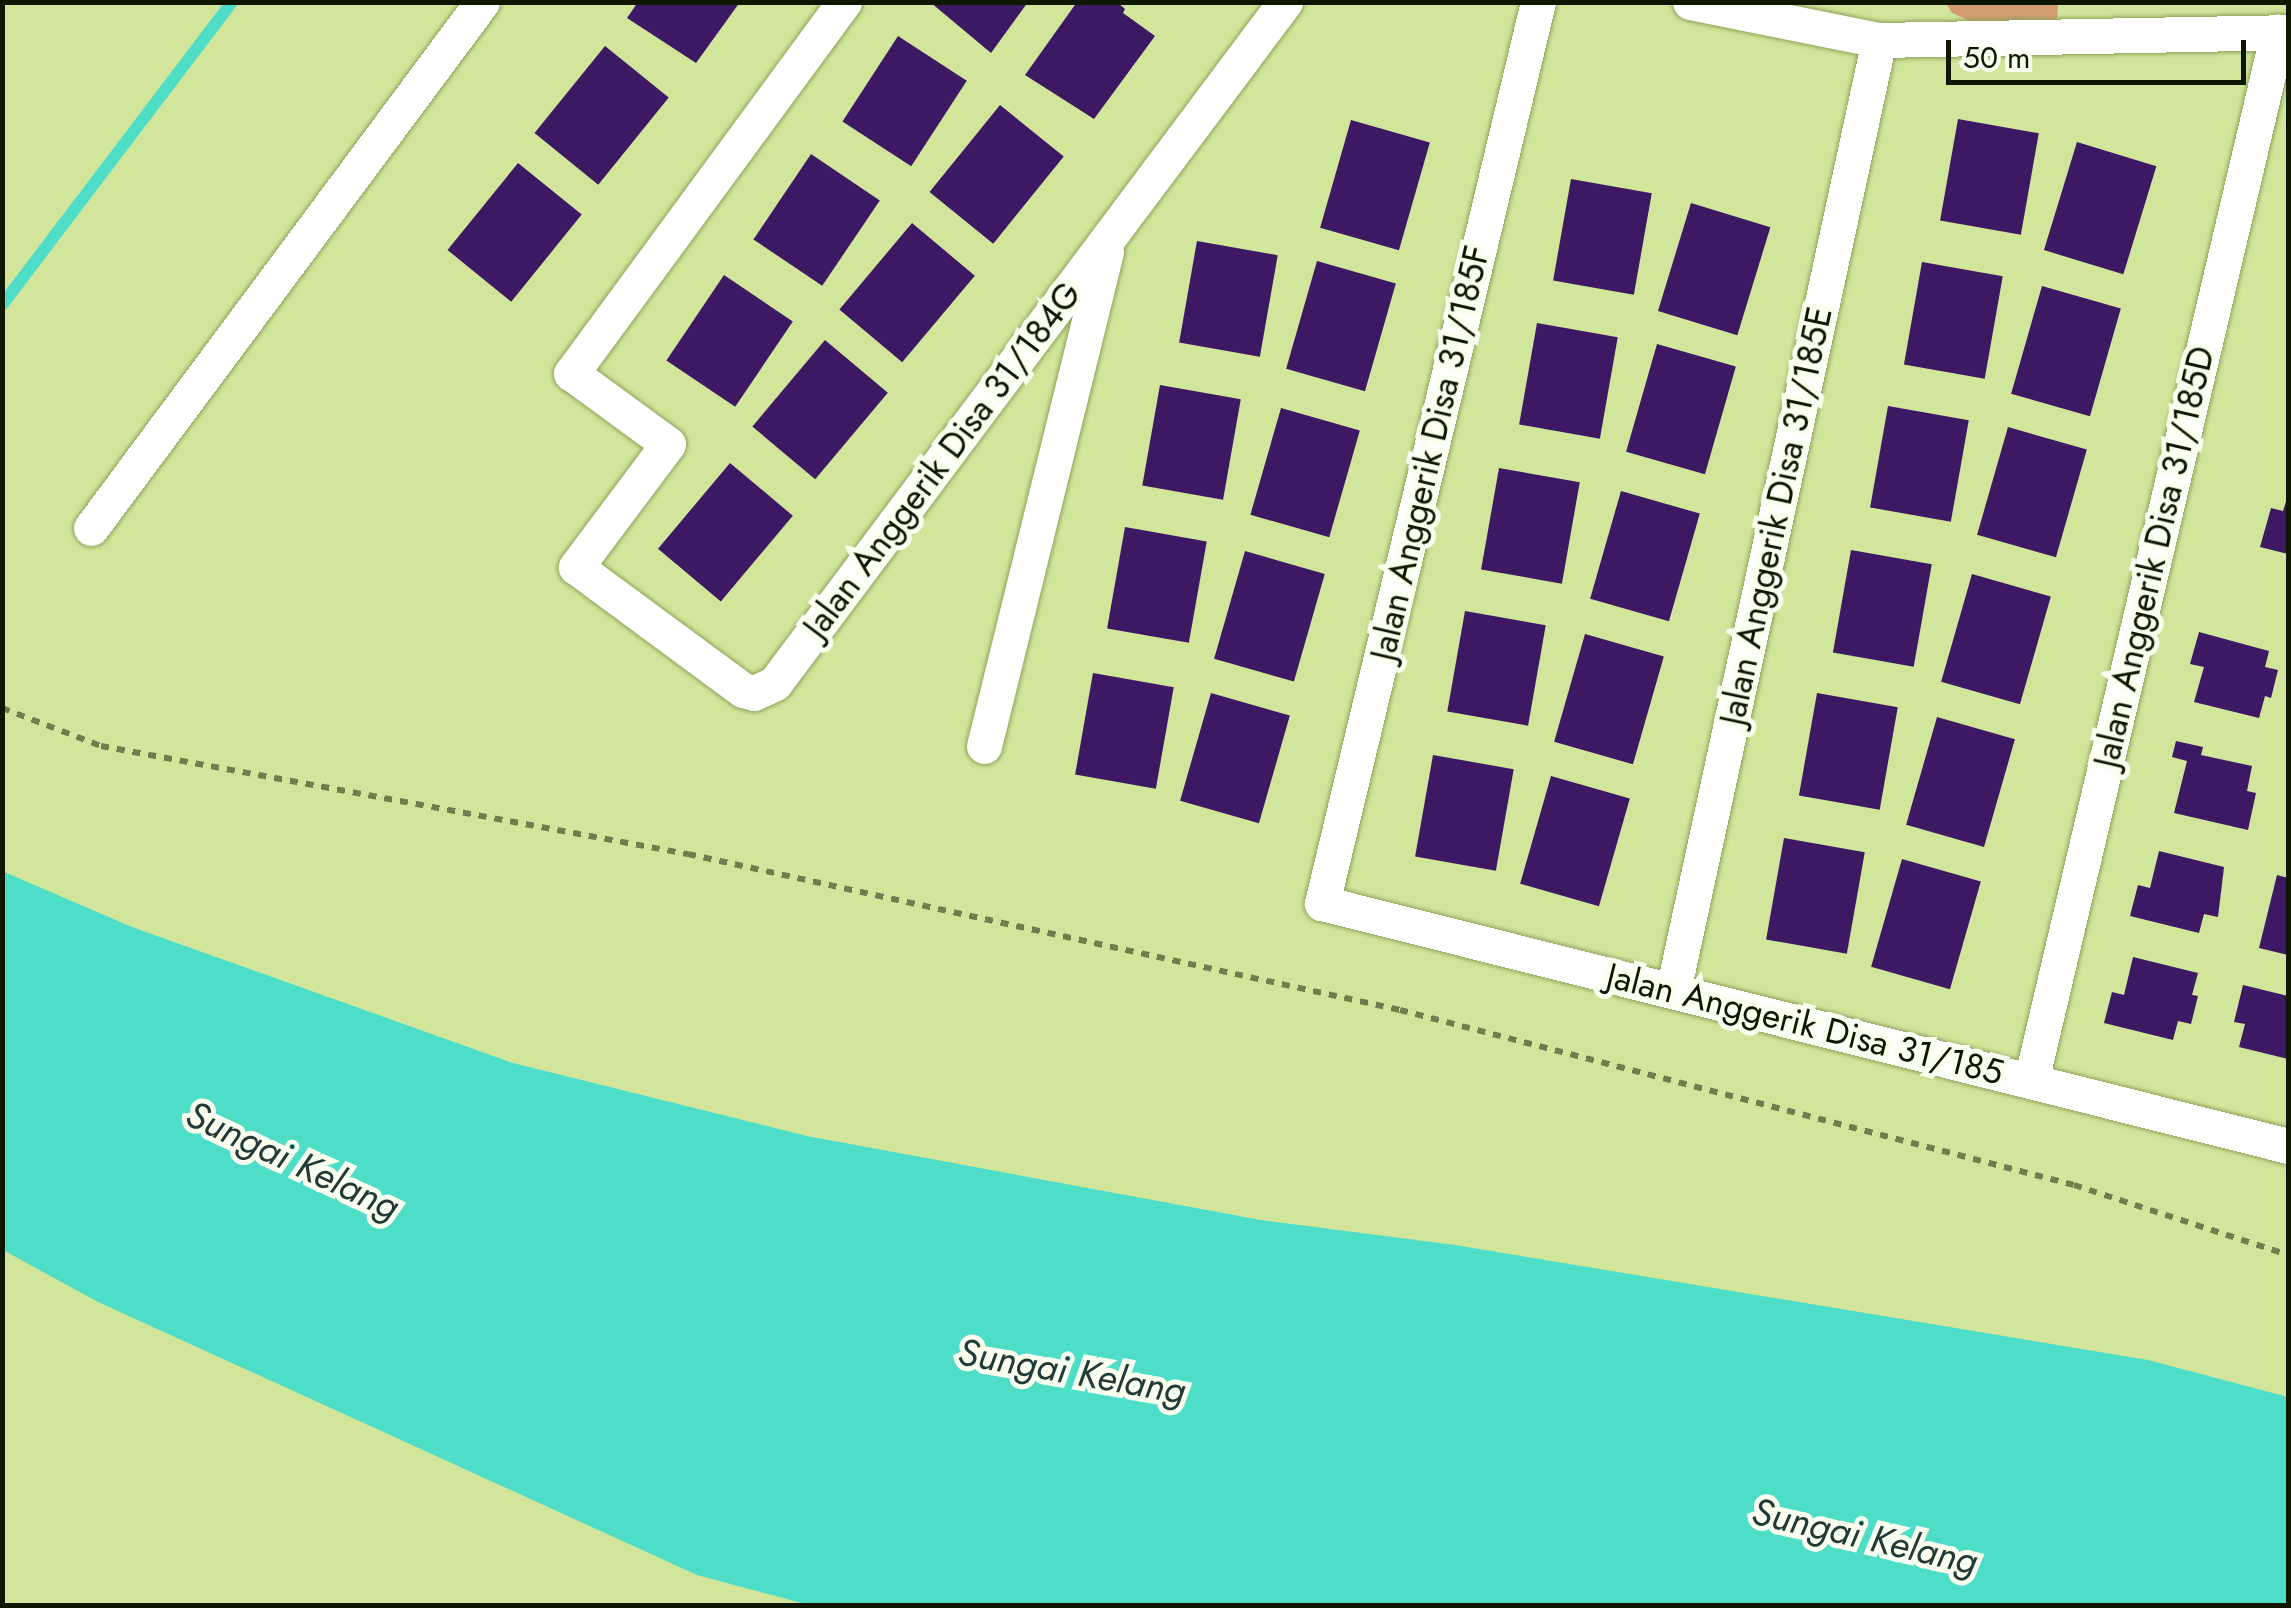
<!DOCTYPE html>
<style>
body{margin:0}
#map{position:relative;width:2291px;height:1608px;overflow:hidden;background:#d1e69b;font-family:Jost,sans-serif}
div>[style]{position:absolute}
.green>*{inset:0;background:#d29d70}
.water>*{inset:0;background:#4edec8}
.stream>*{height:12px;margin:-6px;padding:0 6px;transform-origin:6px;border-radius:6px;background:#4edec8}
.building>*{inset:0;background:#3d1964;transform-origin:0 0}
.path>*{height:6px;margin-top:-3px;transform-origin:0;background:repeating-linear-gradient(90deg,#707e4e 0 8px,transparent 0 16px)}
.roads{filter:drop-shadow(0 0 2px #8ea159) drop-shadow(0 0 2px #8ea159)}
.street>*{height:35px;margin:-17.5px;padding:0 17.5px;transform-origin:17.5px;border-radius:17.5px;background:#fff}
span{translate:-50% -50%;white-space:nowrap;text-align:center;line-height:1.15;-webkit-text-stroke:10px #fafff0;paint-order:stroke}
.street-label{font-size:35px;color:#0f1600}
.water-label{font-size:38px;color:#223a36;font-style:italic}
.frame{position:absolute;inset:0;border:5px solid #0f1600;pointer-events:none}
.scale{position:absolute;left:1946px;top:40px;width:300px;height:45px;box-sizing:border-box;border:5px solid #0f1600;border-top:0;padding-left:12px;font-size:30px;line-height:35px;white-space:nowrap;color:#0f1600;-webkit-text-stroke:8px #fafff0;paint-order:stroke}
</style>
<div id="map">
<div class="green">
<i style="clip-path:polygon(1946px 3px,2058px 3px,2057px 23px,1971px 21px,1952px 13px)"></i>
</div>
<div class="water">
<i style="clip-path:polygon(2px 871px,132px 927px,513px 1063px,807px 1136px,1261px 1220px,1455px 1245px,2148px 1360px,2288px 1397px,2288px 1605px,813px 1606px,697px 1575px,98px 1302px,3px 1250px)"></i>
</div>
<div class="stream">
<i style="left:2px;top:305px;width:380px;rotate:-52.8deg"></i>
</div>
<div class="building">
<i style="clip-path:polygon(638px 2px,740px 2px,696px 63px,627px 18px)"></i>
<i style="clip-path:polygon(930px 2px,1028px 2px,991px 53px)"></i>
<i style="clip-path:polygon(1077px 2px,1117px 2px,1125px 9px,1123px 13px,1155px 36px,1094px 119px,1025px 75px)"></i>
<i style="left:898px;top:36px;width:82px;height:102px;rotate:33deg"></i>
<i style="left:605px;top:46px;width:82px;height:112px;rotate:39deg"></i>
<i style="left:1000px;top:105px;width:82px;height:112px;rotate:39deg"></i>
<i style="left:1958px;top:119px;width:82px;height:103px;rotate:10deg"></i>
<i style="left:1351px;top:120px;width:82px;height:112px;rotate:16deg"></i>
<i style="left:2077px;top:142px;width:83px;height:113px;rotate:17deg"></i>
<i style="left:811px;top:154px;width:83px;height:103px;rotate:34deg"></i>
<i style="left:518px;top:163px;width:82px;height:112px;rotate:39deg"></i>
<i style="left:1571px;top:179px;width:82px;height:103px;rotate:10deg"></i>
<i style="left:1691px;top:203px;width:83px;height:113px;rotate:17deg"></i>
<i style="left:912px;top:223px;width:82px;height:113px;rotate:40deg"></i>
<i style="left:1197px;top:241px;width:82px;height:103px;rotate:10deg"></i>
<i style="left:1317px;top:261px;width:82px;height:112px;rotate:16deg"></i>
<i style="left:1922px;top:262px;width:82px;height:104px;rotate:10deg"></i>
<i style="left:724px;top:275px;width:83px;height:103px;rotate:34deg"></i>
<i style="left:2042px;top:286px;width:82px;height:112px;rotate:16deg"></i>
<i style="left:1537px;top:323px;width:82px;height:103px;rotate:10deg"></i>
<i style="left:825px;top:340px;width:82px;height:113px;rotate:40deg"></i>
<i style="left:1657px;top:344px;width:82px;height:112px;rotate:16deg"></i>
<i style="left:1160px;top:385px;width:82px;height:102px;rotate:10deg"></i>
<i style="left:1888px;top:406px;width:82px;height:103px;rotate:10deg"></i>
<i style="left:1281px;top:408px;width:82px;height:111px;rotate:16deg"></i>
<i style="left:2008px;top:427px;width:82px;height:112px;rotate:16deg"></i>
<i style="left:730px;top:463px;width:82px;height:112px;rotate:40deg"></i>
<i style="left:1499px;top:468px;width:82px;height:103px;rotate:10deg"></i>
<i style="left:1621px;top:491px;width:82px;height:112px;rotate:16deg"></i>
<i style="clip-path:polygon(2288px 495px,2288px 554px,2260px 547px,2271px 508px,2283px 511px)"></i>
<i style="left:1125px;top:527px;width:83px;height:103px;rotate:10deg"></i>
<i style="left:1851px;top:550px;width:82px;height:104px;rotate:10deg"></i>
<i style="left:1245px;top:551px;width:83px;height:112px;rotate:16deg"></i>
<i style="left:1972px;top:574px;width:82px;height:112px;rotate:16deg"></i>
<i style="left:1465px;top:611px;width:82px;height:102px;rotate:10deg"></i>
<i style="clip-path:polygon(2199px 632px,2269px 651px,2265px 667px,2278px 670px,2271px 698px,2265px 696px,2259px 718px,2194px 702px,2204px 667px,2190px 664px)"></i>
<i style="left:1585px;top:634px;width:82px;height:112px;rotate:16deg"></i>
<i style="left:1093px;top:673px;width:82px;height:103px;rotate:10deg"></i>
<i style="left:1211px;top:693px;width:82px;height:112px;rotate:16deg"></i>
<i style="left:1817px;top:693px;width:82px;height:104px;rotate:10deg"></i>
<i style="left:1937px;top:717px;width:81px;height:112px;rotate:16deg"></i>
<i style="clip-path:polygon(2176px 741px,2203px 747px,2201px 755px,2252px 766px,2247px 791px,2256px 793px,2248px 830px,2174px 813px,2187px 761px,2172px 757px)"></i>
<i style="left:1433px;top:755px;width:82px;height:103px;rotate:10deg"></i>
<i style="left:1551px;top:776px;width:82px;height:112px;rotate:16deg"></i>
<i style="left:1784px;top:838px;width:82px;height:103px;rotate:10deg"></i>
<i style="clip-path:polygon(2159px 851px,2224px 867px,2218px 917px,2204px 914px,2199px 933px,2130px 916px,2138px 885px,2150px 888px)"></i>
<i style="left:1902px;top:859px;width:82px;height:112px;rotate:16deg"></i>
<i style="clip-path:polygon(2277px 875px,2288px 878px,2288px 955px,2259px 948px)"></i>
<i style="clip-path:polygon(2133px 957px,2198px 973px,2192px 995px,2198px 996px,2191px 1024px,2178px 1021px,2173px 1040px,2104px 1023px,2112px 992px,2124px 995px)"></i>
<i style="clip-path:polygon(2243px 985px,2288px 996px,2288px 1059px,2239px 1047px,2245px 1024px,2234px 1022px)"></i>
</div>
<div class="path">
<i style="left:2px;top:708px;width:106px;rotate:21deg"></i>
<i style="left:101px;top:746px;width:597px;rotate:10.43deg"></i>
<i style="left:688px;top:854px;width:729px;rotate:12.36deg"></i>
<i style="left:1400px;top:1010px;width:696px;rotate:14.56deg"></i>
<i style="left:2074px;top:1185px;width:225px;rotate:18.1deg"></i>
</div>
<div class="roads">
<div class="street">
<i style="left:844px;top:2px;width:461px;rotate:126.3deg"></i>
<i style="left:571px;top:373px;width:120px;rotate:36.2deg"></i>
<i style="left:668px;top:444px;width:154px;rotate:126.8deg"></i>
<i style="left:576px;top:567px;width:207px;rotate:36.4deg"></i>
<i style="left:743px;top:690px;width:11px;rotate:15deg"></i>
<i style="left:754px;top:693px;width:23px;rotate:-25deg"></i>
<i style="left:775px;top:683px;width:851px;rotate:-53.17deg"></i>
<i style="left:1538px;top:2px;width:927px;rotate:103.48deg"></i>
<i style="left:1322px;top:903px;width:996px;rotate:14.12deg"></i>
<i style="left:1690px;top:2px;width:193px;rotate:11.4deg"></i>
<i style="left:1879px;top:40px;width:409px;rotate:-1.1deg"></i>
<i style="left:91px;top:528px;width:655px;rotate:-53.37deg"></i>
<i style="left:984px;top:746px;width:509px;rotate:-76.13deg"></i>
<i style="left:1673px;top:991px;width:973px;rotate:-77.78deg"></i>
<i style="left:2031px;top:1081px;width:1078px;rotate:-76.75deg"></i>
</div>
</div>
<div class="street-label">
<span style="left:1430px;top:453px;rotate:-77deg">Jalan Anggerik Disa 31/185F</span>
<span style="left:942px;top:460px;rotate:-53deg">Jalan Anggerik Disa 31/184G</span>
<span style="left:1776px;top:516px;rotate:-78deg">Jalan Anggerik Disa 31/185E</span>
<span style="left:2154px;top:557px;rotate:-77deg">Jalan Anggerik Disa 31/185D</span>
<span style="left:1805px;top:1024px;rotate:14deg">Jalan Anggerik Disa 31/185</span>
</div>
<div class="water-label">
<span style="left:293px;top:1160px;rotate:25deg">Sungai Kelang</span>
<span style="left:1072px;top:1371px;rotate:10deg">Sungai Kelang</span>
<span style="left:1865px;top:1536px;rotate:13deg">Sungai Kelang</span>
</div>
<div class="frame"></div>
<div class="scale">50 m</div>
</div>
